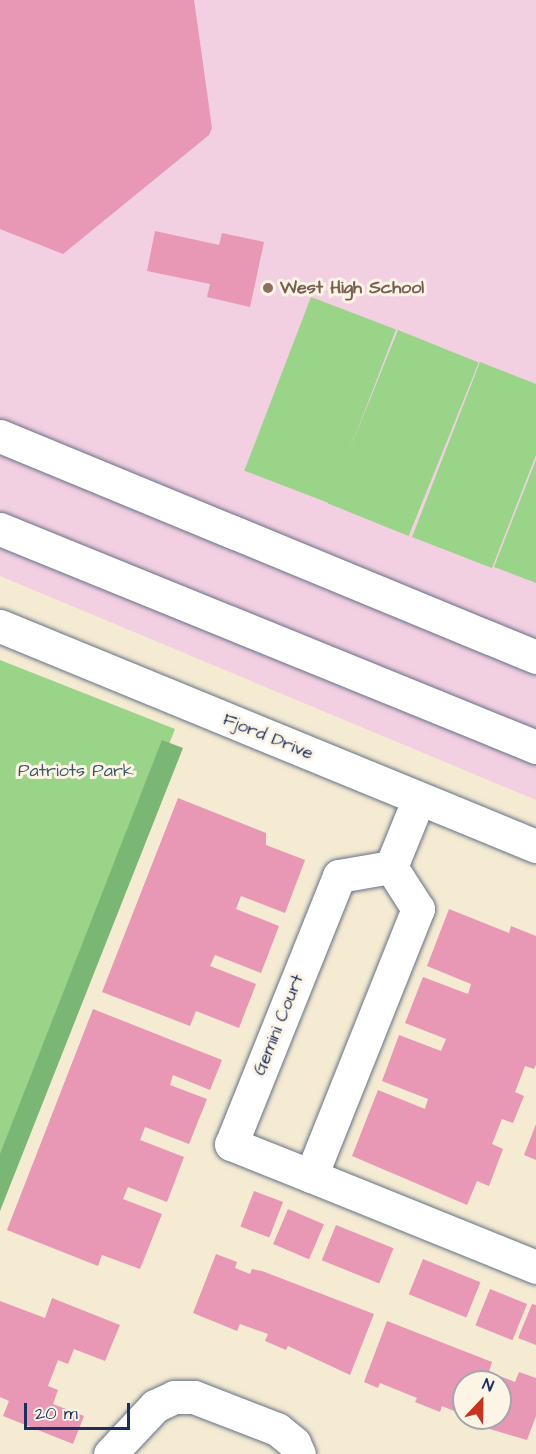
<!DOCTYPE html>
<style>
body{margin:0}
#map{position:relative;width:536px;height:1454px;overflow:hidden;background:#f4ebd2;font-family:"Architects Daughter",sans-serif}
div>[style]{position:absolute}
.built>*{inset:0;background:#f2cfe1}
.green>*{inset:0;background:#99d488;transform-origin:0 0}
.forest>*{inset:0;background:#7ab674}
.building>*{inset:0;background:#e897b5;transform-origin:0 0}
.roads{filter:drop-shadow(0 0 2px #677187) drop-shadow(0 0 2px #677187)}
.minor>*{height:33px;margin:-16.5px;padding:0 16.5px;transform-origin:16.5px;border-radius:16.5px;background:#fff}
.dots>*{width:16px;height:16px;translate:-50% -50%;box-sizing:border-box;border:3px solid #fcf5e5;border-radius:50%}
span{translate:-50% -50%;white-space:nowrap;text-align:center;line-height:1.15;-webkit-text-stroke:6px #fcf5e5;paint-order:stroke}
.education-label{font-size:18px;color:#785e54;font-weight:700}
.left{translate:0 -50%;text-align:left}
.street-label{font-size:18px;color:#1b2f5e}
.park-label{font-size:18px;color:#3a5868}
.north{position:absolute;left:452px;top:1370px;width:60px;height:60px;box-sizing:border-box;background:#fcf5e5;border:2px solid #a2a6af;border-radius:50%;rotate:22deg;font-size:16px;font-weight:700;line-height:24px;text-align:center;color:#1b2f5e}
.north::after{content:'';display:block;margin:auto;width:21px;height:27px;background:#c8321e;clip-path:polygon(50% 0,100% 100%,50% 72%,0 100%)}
.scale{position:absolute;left:24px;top:1403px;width:106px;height:27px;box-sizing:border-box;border:3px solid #1b2f5e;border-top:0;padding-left:8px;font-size:18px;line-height:21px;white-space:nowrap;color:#1b2f5e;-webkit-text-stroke:4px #fcf5e5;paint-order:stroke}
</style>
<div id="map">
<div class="built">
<i style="clip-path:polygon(0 0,536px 0,536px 800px,0 576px)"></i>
</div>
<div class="green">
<i style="left:311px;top:297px;width:91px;height:186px;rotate:21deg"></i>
<i style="left:398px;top:330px;width:87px;height:187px;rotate:22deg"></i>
<i style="clip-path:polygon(480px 362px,536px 384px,536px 455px,492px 568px,412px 537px)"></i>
<i style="clip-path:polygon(536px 460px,536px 583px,494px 567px)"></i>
<i style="clip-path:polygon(0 660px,175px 729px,0 1175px)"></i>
</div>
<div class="forest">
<i style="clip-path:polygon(162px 740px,183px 748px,0 1211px,0 1154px)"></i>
</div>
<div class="building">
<i style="clip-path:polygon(0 0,194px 0,212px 128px,209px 135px,63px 254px,0 229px)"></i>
<i style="clip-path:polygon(155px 231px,219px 245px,222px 233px,264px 242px,250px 307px,207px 297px,210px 284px,147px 271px)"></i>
<i style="clip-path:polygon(178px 798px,266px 833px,266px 845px,305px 860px,285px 913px,241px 896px,236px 909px,279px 926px,261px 973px,215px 955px,210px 966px,256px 984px,239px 1028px,196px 1011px,190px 1026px,102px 992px)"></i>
<i style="clip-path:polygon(449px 909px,509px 933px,511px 926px,536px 936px,536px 1065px,534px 1069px,525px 1066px,515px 1092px,524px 1096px,513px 1123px,502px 1119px,492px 1144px,503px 1149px,489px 1186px,477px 1181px,467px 1205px,352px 1156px,378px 1090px,425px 1109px,428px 1099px,382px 1081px,399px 1035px,441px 1051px,446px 1039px,405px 1023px,423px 977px,468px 994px,471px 984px,427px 966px)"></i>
<i style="clip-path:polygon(93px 1009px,222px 1060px,210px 1090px,173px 1075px,170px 1085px,207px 1099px,189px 1144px,145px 1127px,140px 1140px,184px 1157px,167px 1202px,128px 1187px,123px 1199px,162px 1214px,140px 1269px,102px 1255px,98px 1266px,7px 1230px)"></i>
<i style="clip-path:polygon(536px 1124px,536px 1160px,524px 1155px)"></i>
<i style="left:254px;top:1191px;width:31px;height:38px;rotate:21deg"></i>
<i style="left:288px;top:1209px;width:39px;height:38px;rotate:23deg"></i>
<i style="left:336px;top:1225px;width:62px;height:38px;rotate:22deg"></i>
<i style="clip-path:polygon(216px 1254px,237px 1262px,235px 1268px,250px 1274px,252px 1269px,262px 1271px,374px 1314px,350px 1375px,288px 1346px,286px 1350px,265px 1341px,268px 1334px,240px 1324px,237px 1331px,193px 1313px)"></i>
<i style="left:423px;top:1259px;width:62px;height:38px;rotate:22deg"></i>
<i style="left:490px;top:1289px;width:40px;height:39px;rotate:22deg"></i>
<i style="clip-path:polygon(52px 1298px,120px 1325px,105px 1361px,74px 1349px,68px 1364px,58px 1360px,48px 1386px,58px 1390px,53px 1404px,84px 1416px,73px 1444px,3px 1416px,9px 1401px,0 1397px,0 1301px,45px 1318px)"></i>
<i style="clip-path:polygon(532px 1304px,536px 1305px,536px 1345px,518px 1338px)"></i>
<i style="clip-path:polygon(387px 1321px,492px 1362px,489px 1372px,515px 1382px,519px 1372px,536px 1378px,536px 1416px,527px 1440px,466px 1422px,467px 1418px,500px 1418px,500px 1382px,464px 1382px,464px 1415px,442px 1406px,440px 1412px,415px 1402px,417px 1398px,380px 1383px,378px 1388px,364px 1382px)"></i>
</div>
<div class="roads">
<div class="minor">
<i style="left:0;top:436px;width:580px;rotate:22.41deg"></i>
<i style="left:0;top:529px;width:579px;rotate:22.13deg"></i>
<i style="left:0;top:626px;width:579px;rotate:22.32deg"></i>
<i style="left:391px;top:867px;width:74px;rotate:-67.9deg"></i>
<i style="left:311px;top:1176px;width:288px;rotate:-68.2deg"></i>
<i style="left:418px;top:909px;width:50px;rotate:-122.7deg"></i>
<i style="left:391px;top:867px;width:53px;rotate:170.2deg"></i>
<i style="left:339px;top:876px;width:289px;rotate:111.9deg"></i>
<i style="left:231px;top:1144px;width:86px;rotate:21.8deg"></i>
<i style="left:311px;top:1176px;width:243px;rotate:22deg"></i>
<i style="left:110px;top:1454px;width:66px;rotate:-46.8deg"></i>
<i style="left:155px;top:1406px;width:21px;rotate:-25deg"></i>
<i style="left:174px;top:1397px;width:20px"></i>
<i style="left:194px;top:1397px;width:89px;rotate:21.1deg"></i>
<i style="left:277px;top:1429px;width:22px;rotate:39deg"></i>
<i style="left:294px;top:1443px;width:12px;rotate:66deg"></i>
</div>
</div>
<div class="dots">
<i style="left:268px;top:288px;background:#8d6e63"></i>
</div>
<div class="education-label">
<span class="left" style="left:280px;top:288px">West High School</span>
</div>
<div class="street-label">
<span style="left:268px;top:737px;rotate:22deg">Fjord Drive</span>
<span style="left:279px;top:1025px;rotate:-68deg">Gemini Court</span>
</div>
<div class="park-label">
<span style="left:76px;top:771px">Patriots Park</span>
</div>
<div class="north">N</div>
<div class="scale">20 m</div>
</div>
